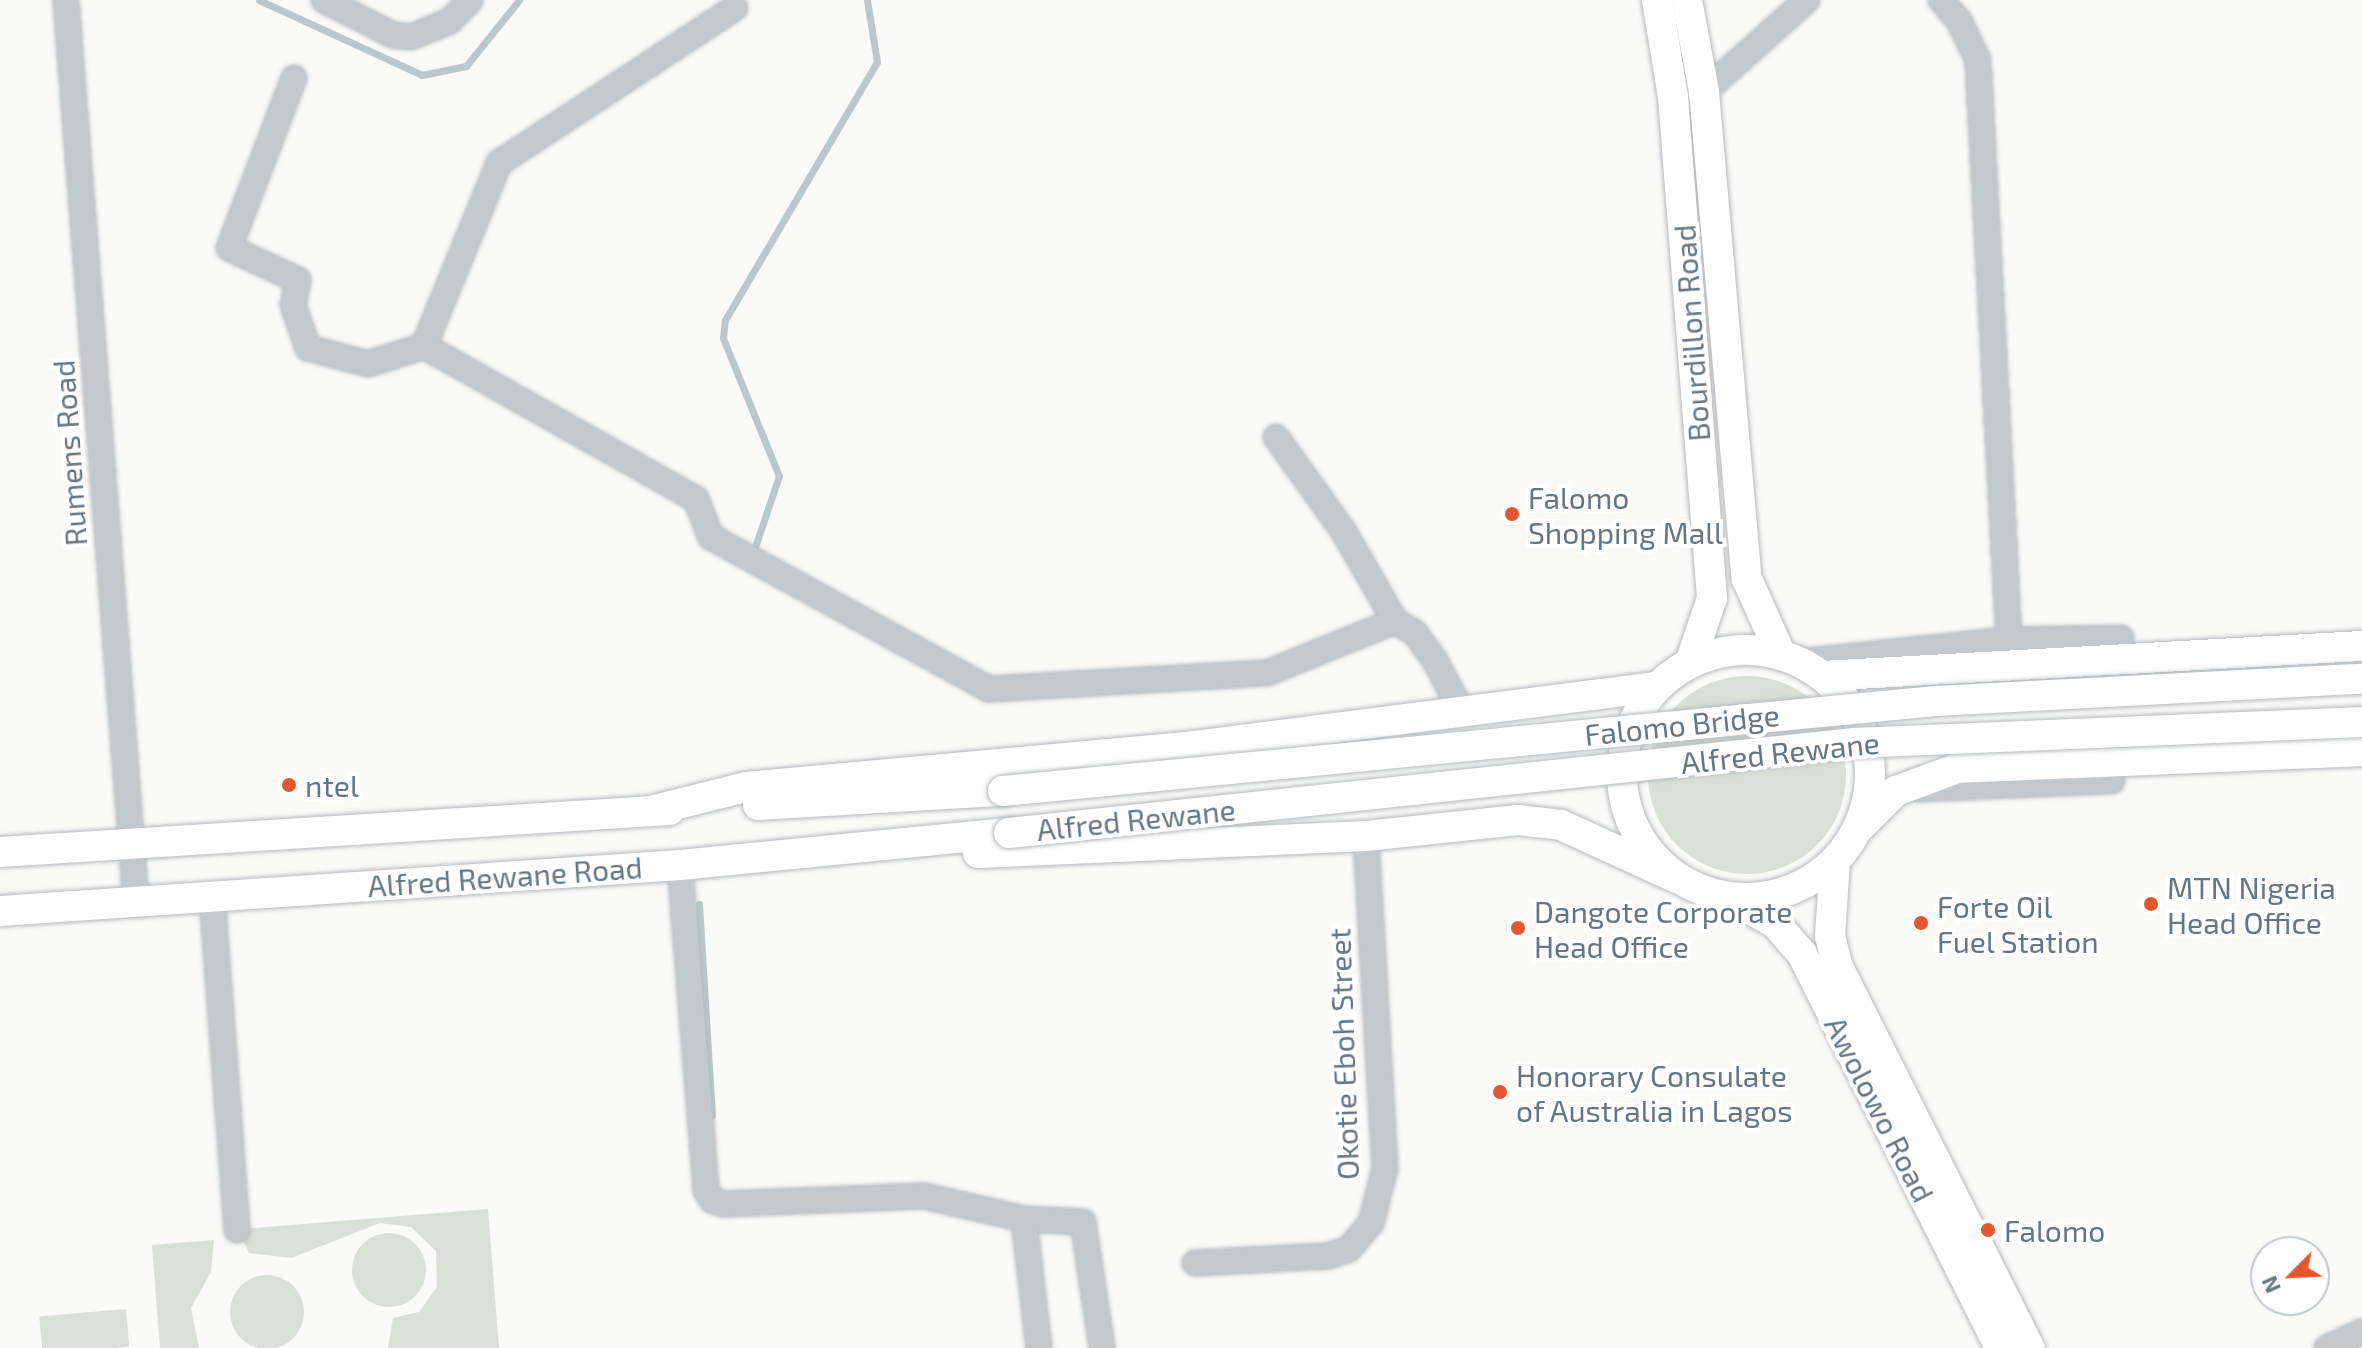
<!DOCTYPE html>
<style>
body{margin:0}
#map{position:relative;width:2362px;height:1348px;overflow:hidden;background:#fafaf8;font-family:"Exo 2",sans-serif}
div>[style]{position:absolute}
.green>*{inset:0;background:#dadfd7;transform-origin:0 0}
.round{border-radius:50%}
.stream>*{height:7px;margin:-3.5px;padding:0 3.5px;transform-origin:3.5px;border-radius:3.5px;background:#bbc7cb}
.roads{filter:drop-shadow(0 0 2px #b5babe) drop-shadow(0 0 2px #b5babe)}
.minor>*{height:24px;margin:-12px;padding:0 12px;transform-origin:12px;border-radius:12px;background:#c3c8cc}
.major>*{height:30px;margin:-15px;padding:0 15px;transform-origin:15px;border-radius:15px;background:#fff}
.major>.ring{margin:-15px;padding:0;box-sizing:content-box;background:none;border:30px solid #fff;border-radius:50%}
.bridges{filter:drop-shadow(0 0 2px #b5babe) drop-shadow(0 0 2px #b5babe)}
.major-bridge>*{height:30px;margin:-15px;padding:0 15px;transform-origin:15px;border-radius:15px;background:#fff}
.dots>*{width:22px;height:22px;translate:-50% -50%;box-sizing:border-box;border:4px solid #fff;border-radius:50%}
span{translate:-50% -50%;white-space:nowrap;text-align:center;line-height:1.15;-webkit-text-stroke:8px #fff;paint-order:stroke}
.street-label{font-size:30px;color:#657683}
.poi-label{font-size:30px;color:#657683}
.left{translate:0 -50%;text-align:left}
.north{position:absolute;left:2250px;top:1236px;width:80px;height:80px;box-sizing:border-box;background:#fff;border:2px solid #c1c8cd;border-radius:50%;rotate:246deg;font-size:22px;font-weight:700;line-height:32px;text-align:center;color:#657683}
.north::after{content:'';display:block;margin:auto;width:28px;height:36px;background:#e4572e;clip-path:polygon(50% 0,100% 100%,50% 72%,0 100%)}
</style>
<div id="map">
<div class="green">
<i class="round" style="left:1648px;top:676px;width:198px;height:198px"></i>
<i style="clip-path:polygon(488px 1209px,499px 1348px,388px 1348px,393px 1318px,419px 1312px,437px 1287px,436px 1251px,411px 1227px,380px 1223px,291px 1258px,249px 1253px,244px 1242px,243px 1229px)"></i>
<i class="round" style="left:352px;top:1233px;width:74px;height:74px"></i>
<i style="clip-path:polygon(214px 1240px,211px 1272px,191px 1308px,199px 1348px,160px 1348px,152px 1245px)"></i>
<i class="round" style="left:230px;top:1275px;width:74px;height:74px"></i>
<i style="left:126px;top:1309px;width:38px;height:87px;rotate:85deg"></i>
</div>
<div class="stream">
<i style="left:259px;top:0;width:179px;rotate:24.7deg"></i>
<i style="left:422px;top:75px;width:45px;rotate:-11.6deg"></i>
<i style="left:466px;top:66px;width:85px;rotate:-51.2deg"></i>
<i style="left:752px;top:556px;width:84px;rotate:-71.4deg"></i>
<i style="left:779px;top:476px;width:149px;rotate:-112.1deg"></i>
<i style="left:723px;top:338px;width:18px;rotate:-84deg"></i>
<i style="left:725px;top:320px;width:299px;rotate:-59.5deg"></i>
<i style="left:877px;top:62px;width:63px;rotate:-99.2deg"></i>
<i style="left:699px;top:904px;width:212px;rotate:86.5deg"></i>
</div>
<div class="roads">
<div class="minor">
<i style="left:66px;top:0;width:904px;rotate:85.56deg"></i>
<i style="left:324px;top:0;width:77px;rotate:26.9deg"></i>
<i style="left:393px;top:35px;width:18px;rotate:6deg"></i>
<i style="left:411px;top:37px;width:42px;rotate:-22.3deg"></i>
<i style="left:450px;top:21px;width:29px;rotate:-46deg"></i>
<i style="left:1941px;top:0;width:28px;rotate:49deg"></i>
<i style="left:1959px;top:21px;width:43px;rotate:64deg"></i>
<i style="left:1978px;top:60px;width:581px;rotate:86.94deg"></i>
<i style="left:294px;top:78px;width:182px;rotate:110.9deg"></i>
<i style="left:229px;top:248px;width:76px;rotate:24.9deg"></i>
<i style="left:298px;top:280px;width:25px;rotate:101deg"></i>
<i style="left:293px;top:305px;width:46px;rotate:70.8deg"></i>
<i style="left:308px;top:348px;width:62px;rotate:14.9deg"></i>
<i style="left:368px;top:364px;width:59px;rotate:-17.8deg"></i>
<i style="left:424px;top:346px;width:312px;rotate:29.4deg"></i>
<i style="left:696px;top:499px;width:41px;rotate:68.5deg"></i>
<i style="left:711px;top:537px;width:317px;rotate:28.7deg"></i>
<i style="left:989px;top:689px;width:278px;rotate:-3.3deg"></i>
<i style="left:1267px;top:673px;width:138px;rotate:-22.1deg"></i>
<i style="left:1395px;top:621px;width:23px;rotate:31deg"></i>
<i style="left:1415px;top:633px;width:32px;rotate:54deg"></i>
<i style="left:1434px;top:659px;width:61px;rotate:61.8deg"></i>
<i style="left:1692px;top:94px;width:12px;rotate:-9deg"></i>
<i style="left:1704px;top:92px;width:138px;rotate:-41.8deg"></i>
<i style="left:424px;top:346px;width:198px;rotate:-67.7deg"></i>
<i style="left:499px;top:163px;width:282px;rotate:-33.3deg"></i>
<i style="left:1276px;top:437px;width:117px;rotate:54.4deg"></i>
<i style="left:1344px;top:532px;width:103px;rotate:60.2deg"></i>
<i style="left:1799px;top:662px;width:211px;rotate:-6deg"></i>
<i style="left:2009px;top:640px;width:112px;rotate:-1deg"></i>
<i style="left:1918px;top:789px;width:194px;rotate:-2.4deg"></i>
<i style="left:680px;top:865px;width:326px;rotate:85.4deg"></i>
<i style="left:706px;top:1190px;width:12px;rotate:59deg"></i>
<i style="left:712px;top:1200px;width:12px;rotate:20deg"></i>
<i style="left:723px;top:1204px;width:201px;rotate:-2.3deg"></i>
<i style="left:924px;top:1196px;width:103px;rotate:13deg"></i>
<i style="left:1024px;top:1219px;width:59px;rotate:2.9deg"></i>
<i style="left:1083px;top:1222px;width:127px;rotate:81.4deg"></i>
<i style="left:212px;top:896px;width:335px;rotate:85.7deg"></i>
<i style="left:1024px;top:1219px;width:130px;rotate:83.4deg"></i>
<i style="left:1195px;top:1263px;width:133px;rotate:-3deg"></i>
<i style="left:1328px;top:1256px;width:22px;rotate:-18deg"></i>
<i style="left:1349px;top:1249px;width:34px;rotate:-50deg"></i>
<i style="left:1371px;top:1223px;width:57px;rotate:-75.7deg"></i>
<i style="left:1385px;top:1168px;width:333px;rotate:-93.3deg"></i>
<i style="left:2327px;top:1348px;width:38px;rotate:-25deg"></i>
</div>
<div class="major">
<i style="left:1657px;top:0;width:98px;rotate:80.6deg"></i>
<i style="left:1673px;top:97px;width:503px;rotate:85.55deg"></i>
<i style="left:1712px;top:598px;width:69px;rotate:108.7deg"></i>
<i style="left:1687px;top:0;width:94px;rotate:79.5deg"></i>
<i style="left:1704px;top:92px;width:489px;rotate:85deg"></i>
<i style="left:1747px;top:579px;width:83px;rotate:65.9deg"></i>
<i class="ring" style="left:1622px;top:650px;width:218px;height:218px"></i>
<i style="left:1822px;top:676px;width:541px;rotate:-3.18deg"></i>
<i style="left:758px;top:805px;width:245px;rotate:-3.3deg"></i>
<i style="left:650px;top:811px;width:99px;rotate:-14deg"></i>
<i style="left:746px;top:787px;width:450px;rotate:-5.2deg"></i>
<i style="left:1194px;top:746px;width:467px;rotate:-7.3deg"></i>
<i style="left:1860px;top:827px;width:51px;rotate:-45deg"></i>
<i style="left:1896px;top:791px;width:66px;rotate:-20.4deg"></i>
<i style="left:1958px;top:768px;width:404px;rotate:-2.4deg"></i>
<i style="left:0;top:852px;width:671px;rotate:-3.59deg"></i>
<i style="left:978px;top:853px;width:388px;rotate:-2.5deg"></i>
<i style="left:1366px;top:836px;width:153px;rotate:-6deg"></i>
<i style="left:1518px;top:820px;width:43px;rotate:6.6deg"></i>
<i style="left:1561px;top:825px;width:128px;rotate:24.6deg"></i>
<i style="left:1835px;top:862px;width:74px;rotate:93.9deg"></i>
<i style="left:1830px;top:936px;width:30px;rotate:76deg"></i>
<i style="left:1837px;top:965px;width:429px;rotate:63.3deg"></i>
<i style="left:1733px;top:900px;width:48px;rotate:28.7deg"></i>
<i style="left:1775px;top:923px;width:41px;rotate:48.9deg"></i>
<i style="left:1802px;top:954px;width:441px;rotate:63.3deg"></i>
<i style="left:0;top:911px;width:682px;rotate:-3.87deg"></i>
<i style="left:680px;top:865px;width:331px;rotate:-5.6deg"></i>
</div>
</div>
<div class="bridges">
<div class="major-bridge">
<i style="left:1003px;top:791px;width:937px;rotate:-5.51deg"></i>
<i style="left:1936px;top:701px;width:427px;rotate:-3deg"></i>
<i style="left:1009px;top:833px;width:850px;rotate:-6.08deg"></i>
<i style="left:1854px;top:743px;width:508px;rotate:-2.37deg"></i>
</div>
</div>
<div class="dots">
<i style="left:1512px;top:514px;background:#e4572e"></i>
<i style="left:289px;top:785px;background:#e4572e"></i>
<i style="left:2151px;top:904px;background:#e4572e"></i>
<i style="left:1921px;top:923px;background:#e4572e"></i>
<i style="left:1518px;top:928px;background:#e4572e"></i>
<i style="left:1500px;top:1092px;background:#e4572e"></i>
<i style="left:1988px;top:1230px;background:#e4572e"></i>
</div>
<div class="street-label">
<span style="left:1691px;top:333px;rotate:-94deg">Bourdillon Road</span>
<span style="left:69px;top:453px;rotate:-94deg">Rumens Road</span>
<span style="left:1682px;top:724px;rotate:-6deg">Falomo Bridge</span>
<span style="left:1780px;top:752px;rotate:-6deg">Alfred Rewane</span>
<span style="left:1136px;top:819px;rotate:-6deg">Alfred Rewane</span>
<span style="left:505px;top:876px;rotate:-4deg">Alfred Rewane Road</span>
<span style="left:1343px;top:1054px;rotate:-92deg">Okotie Eboh Street</span>
<span style="left:1880px;top:1109px;rotate:63deg">Awolowo Road</span>
</div>
<div class="poi-label">
<span class="left" style="left:1528px;top:514px">Falomo<br>Shopping Mall</span>
<span class="left" style="left:305px;top:785px">ntel</span>
<span class="left" style="left:2167px;top:904px">MTN Nigeria<br>Head Office</span>
<span class="left" style="left:1937px;top:923px">Forte Oil<br>Fuel Station</span>
<span class="left" style="left:1534px;top:928px">Dangote Corporate<br>Head Office</span>
<span class="left" style="left:1516px;top:1092px">Honorary Consulate<br>of Australia in Lagos</span>
<span class="left" style="left:2004px;top:1230px">Falomo</span>
</div>
<div class="north">N</div>
</div>
